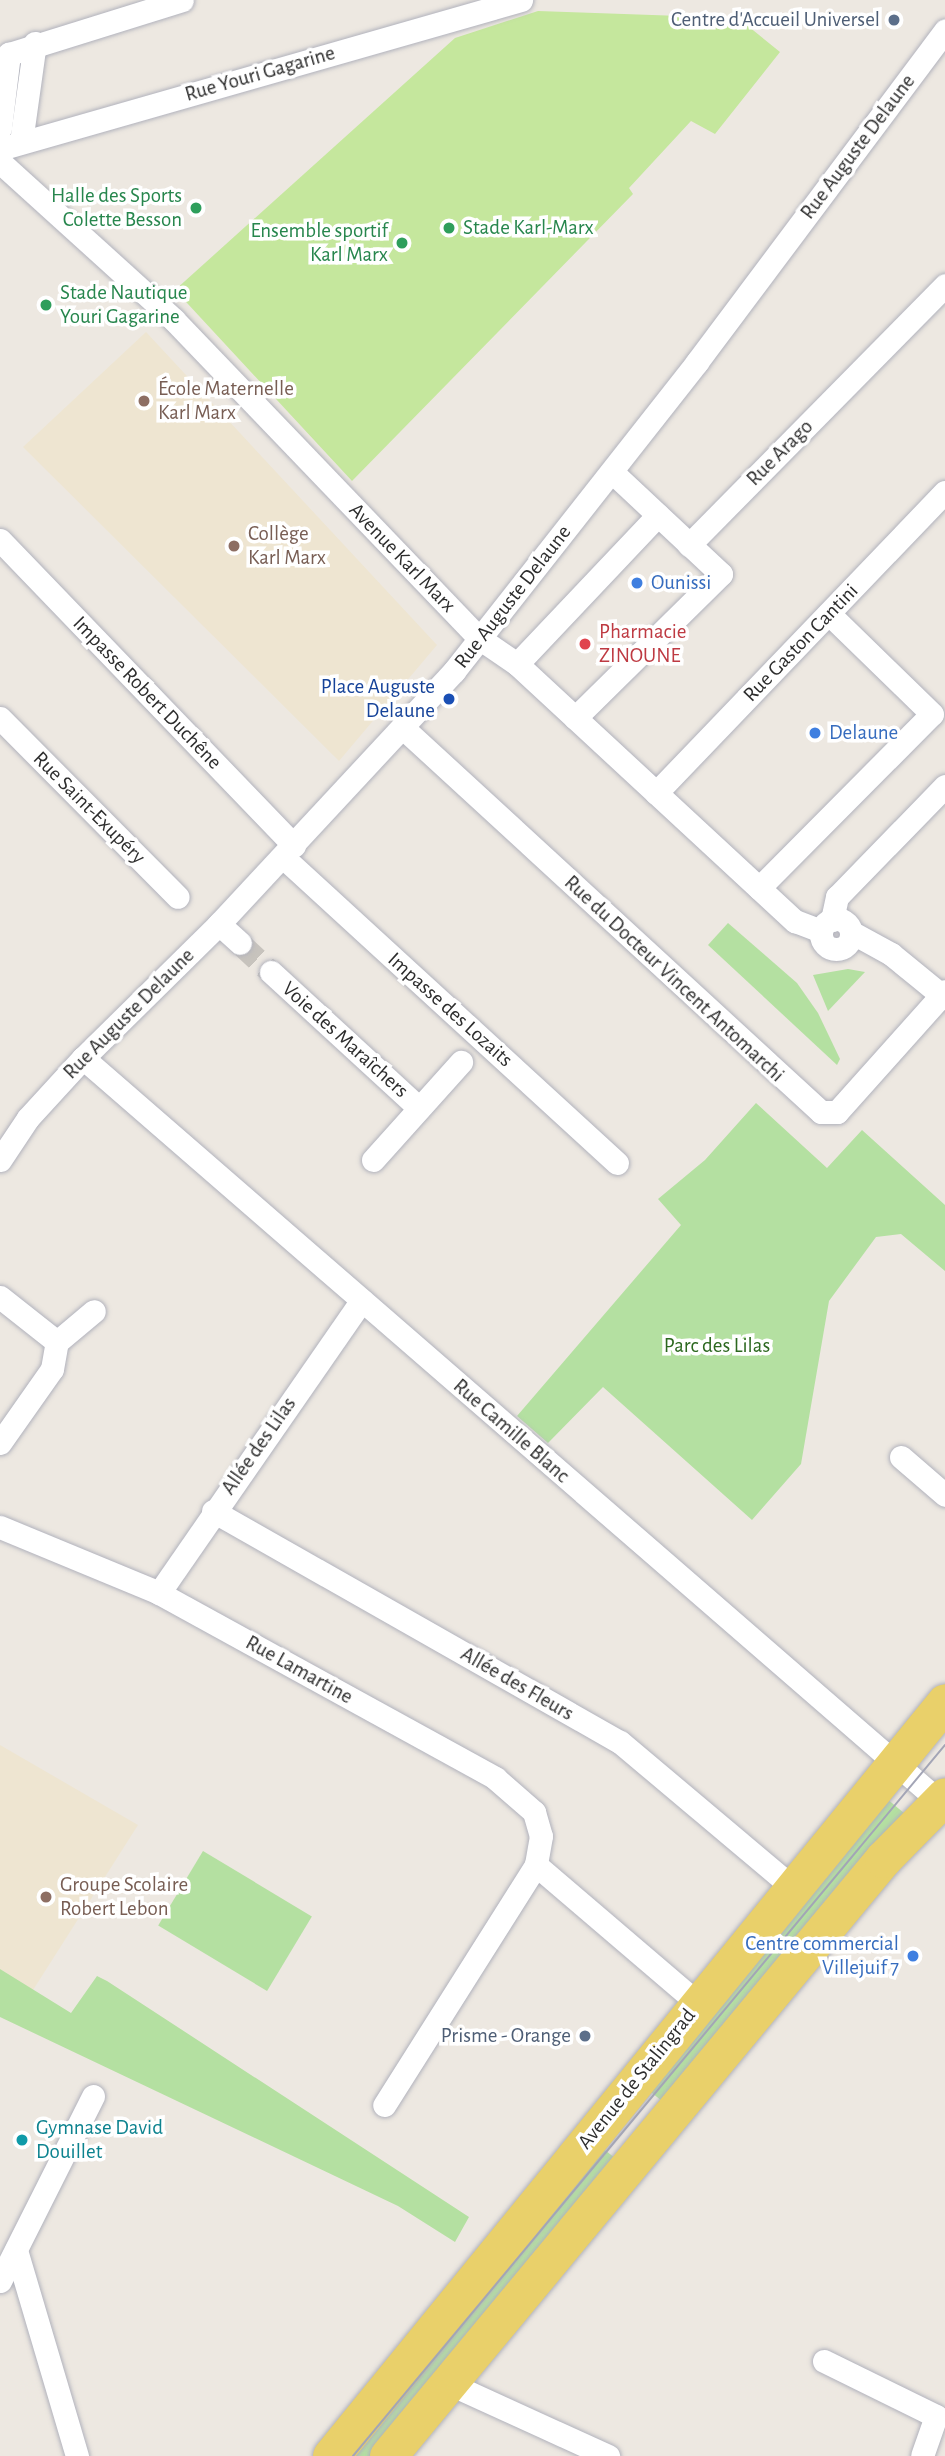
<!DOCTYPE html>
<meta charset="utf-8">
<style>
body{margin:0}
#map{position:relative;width:945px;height:2456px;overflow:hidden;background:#ede8e1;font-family:"Alegreya Sans",sans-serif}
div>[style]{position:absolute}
.education>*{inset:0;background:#eee5d1}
.green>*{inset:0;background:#b4e0a1;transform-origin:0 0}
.pitch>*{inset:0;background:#c5e79d}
.street-tunnel>*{height:23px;margin-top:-11.5px;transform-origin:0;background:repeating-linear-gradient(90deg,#c7c3bd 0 23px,transparent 0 34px)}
.roads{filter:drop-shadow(0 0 2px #b1b2bc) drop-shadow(0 0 2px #b1b2bc)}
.street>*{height:23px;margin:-11.5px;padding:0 11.5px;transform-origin:11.5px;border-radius:11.5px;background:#fff}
.street>.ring{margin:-11.5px;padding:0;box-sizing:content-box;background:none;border:23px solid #fff;border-radius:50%}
.primary>*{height:37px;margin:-18.5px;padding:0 18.5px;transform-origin:18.5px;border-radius:18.5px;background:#e9d06a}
.tram>*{height:2px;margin:-1px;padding:0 1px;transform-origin:1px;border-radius:1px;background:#a3a5b6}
.dots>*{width:19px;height:19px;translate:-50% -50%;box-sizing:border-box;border:4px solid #fff;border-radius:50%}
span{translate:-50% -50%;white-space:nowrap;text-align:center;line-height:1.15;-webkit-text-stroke:7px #fff;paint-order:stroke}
.service-label{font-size:21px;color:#4e5e75}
.right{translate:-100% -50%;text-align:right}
.street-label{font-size:21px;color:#2d2d2d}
.leisure-label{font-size:21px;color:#27864d}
.left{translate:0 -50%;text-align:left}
.education-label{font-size:21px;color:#785e54}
.shop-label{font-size:21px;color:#366cbe}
.health-label{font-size:21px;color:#be3a42}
.transit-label{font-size:21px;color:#164399}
.park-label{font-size:21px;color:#2c681f}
.culture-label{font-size:21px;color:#0d838f}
</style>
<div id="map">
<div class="education">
<i style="clip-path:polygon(146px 332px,437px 645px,339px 761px,23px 447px)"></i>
<i style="clip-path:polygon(0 1745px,138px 1825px,33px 1990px,0 1969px)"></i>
</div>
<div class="green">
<i style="clip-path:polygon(728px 923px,797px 983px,818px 1013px,840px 1059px,837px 1065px,708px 945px)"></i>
<i style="clip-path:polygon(848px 969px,865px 972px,828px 1011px,813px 975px)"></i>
<i style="clip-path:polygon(756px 1103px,827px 1168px,862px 1130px,945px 1205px,945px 1271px,901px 1234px,876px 1237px,829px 1301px,801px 1464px,752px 1520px,603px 1387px,548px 1443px,517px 1416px,681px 1225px,658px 1199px,705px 1160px)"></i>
<i style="clip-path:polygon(886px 1798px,911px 1819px,667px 2105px,647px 2089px)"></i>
<i style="left:203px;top:1851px;width:127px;height:87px;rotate:31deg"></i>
<i style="clip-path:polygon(0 1969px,71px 2013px,97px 1976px,107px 1981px,469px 2217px,455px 2242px,398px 2206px,0 2017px)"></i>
<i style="clip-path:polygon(596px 2143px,620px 2162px,376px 2456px,343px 2456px)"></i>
</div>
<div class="pitch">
<i style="clip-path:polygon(538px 11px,738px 18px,780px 52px,715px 134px,691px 121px,629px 188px,633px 194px,352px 481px,175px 290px,455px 38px)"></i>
</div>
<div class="street-tunnel">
<i style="left:240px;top:943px;width:42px;rotate:43.1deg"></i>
</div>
<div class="roads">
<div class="street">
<i style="left:9px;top:54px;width:181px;rotate:-17.3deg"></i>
<i style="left:0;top:128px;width:75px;rotate:-83.1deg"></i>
<i style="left:21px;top:142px;width:100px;rotate:-82deg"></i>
<i style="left:0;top:149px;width:542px;rotate:-15.96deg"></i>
<i style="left:0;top:162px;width:235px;rotate:42.2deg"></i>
<i style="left:174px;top:320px;width:441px;rotate:46.2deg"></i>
<i style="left:479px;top:638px;width:46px;rotate:34.4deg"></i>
<i style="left:517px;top:664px;width:379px;rotate:42.8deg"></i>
<i style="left:795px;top:921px;width:28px;rotate:21deg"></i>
<i style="left:0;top:540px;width:424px;rotate:46.1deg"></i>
<i style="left:689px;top:545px;width:365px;rotate:-45.4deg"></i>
<i style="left:517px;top:664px;width:205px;rotate:-46.6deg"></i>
<i style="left:0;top:718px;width:252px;rotate:45.2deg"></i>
<i style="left:575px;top:718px;width:205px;rotate:-44.6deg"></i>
<i style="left:721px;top:574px;width:149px;rotate:-136.9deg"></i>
<i style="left:402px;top:727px;width:569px;rotate:42.58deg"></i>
<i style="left:821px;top:1112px;width:16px"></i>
<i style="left:837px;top:1112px;width:162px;rotate:-48.2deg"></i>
<i style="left:656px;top:793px;width:417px;rotate:-46.2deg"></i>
<i style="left:283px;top:857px;width:453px;rotate:42.5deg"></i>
<i style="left:759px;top:888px;width:245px;rotate:-45.2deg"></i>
<i style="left:932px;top:714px;width:144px;rotate:-135.8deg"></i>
<i class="ring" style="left:821px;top:919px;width:7px;height:7px"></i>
<i style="left:832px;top:920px;width:24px;rotate:-78deg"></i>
<i style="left:837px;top:897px;width:155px;rotate:-45.8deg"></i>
<i style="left:219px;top:924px;width:28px;rotate:42deg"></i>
<i style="left:851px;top:932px;width:46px;rotate:28.8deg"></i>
<i style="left:891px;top:954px;width:70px;rotate:39.2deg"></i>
<i style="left:271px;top:972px;width:201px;rotate:42.6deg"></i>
<i style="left:83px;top:1058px;width:1135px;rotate:40.96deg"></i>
<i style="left:0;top:1160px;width:50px;rotate:-56.3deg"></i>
<i style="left:28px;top:1118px;width:81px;rotate:-47.5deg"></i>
<i style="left:83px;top:1058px;width:191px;rotate:-44.6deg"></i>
<i style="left:219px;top:924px;width:345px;rotate:-47.1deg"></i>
<i style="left:454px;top:671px;width:393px;rotate:-51.8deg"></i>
<i style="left:697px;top:362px;width:414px;rotate:-53.2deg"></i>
<i style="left:373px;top:1160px;width:132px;rotate:-48.1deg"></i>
<i style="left:0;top:1297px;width:73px;rotate:38.3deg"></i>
<i style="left:0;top:1443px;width:90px;rotate:-54.9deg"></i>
<i style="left:52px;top:1369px;width:27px;rotate:-80deg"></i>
<i style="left:57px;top:1342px;width:48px;rotate:-40deg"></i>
<i style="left:901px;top:1457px;width:58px;rotate:40.8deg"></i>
<i style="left:213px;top:1511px;width:468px;rotate:29.6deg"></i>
<i style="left:620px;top:1742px;width:230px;rotate:40.1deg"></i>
<i style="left:0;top:1527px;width:172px;rotate:22.5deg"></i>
<i style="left:159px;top:1593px;width:384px;rotate:28.8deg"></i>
<i style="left:495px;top:1778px;width:52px;rotate:41.1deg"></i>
<i style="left:534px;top:1812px;width:25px;rotate:74deg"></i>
<i style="left:541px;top:1836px;width:29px;rotate:100deg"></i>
<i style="left:536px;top:1865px;width:284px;rotate:122.3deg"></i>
<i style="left:159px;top:1593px;width:356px;rotate:-55.3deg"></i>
<i style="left:536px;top:1865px;width:214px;rotate:40.5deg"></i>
<i style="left:16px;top:2250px;width:215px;rotate:73.5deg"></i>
<i style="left:0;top:2281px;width:207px;rotate:-63.3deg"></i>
<i style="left:824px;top:2361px;width:125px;rotate:26.2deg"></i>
<i style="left:936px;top:2416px;width:42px;rotate:109.3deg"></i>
<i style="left:448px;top:2383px;width:176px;rotate:24.5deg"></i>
</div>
<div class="primary">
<i style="left:331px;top:2456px;width:972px;rotate:-50.84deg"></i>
<i style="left:388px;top:2456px;width:776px;rotate:-50.34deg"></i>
<i style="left:883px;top:1859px;width:88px;rotate:-45.5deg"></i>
</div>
</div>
<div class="tram">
<i style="left:353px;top:2456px;width:925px;rotate:-50.22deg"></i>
</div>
<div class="dots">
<i style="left:894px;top:20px;background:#5c6f8a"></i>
<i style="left:196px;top:208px;background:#2e9e5b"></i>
<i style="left:449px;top:228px;background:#2e9e5b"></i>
<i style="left:402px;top:243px;background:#2e9e5b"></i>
<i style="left:46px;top:305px;background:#2e9e5b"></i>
<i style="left:144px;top:401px;background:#8d6e63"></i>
<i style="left:234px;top:546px;background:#8d6e63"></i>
<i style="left:637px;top:583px;background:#3f7fe0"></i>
<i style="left:585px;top:644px;background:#e0444e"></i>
<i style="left:449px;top:699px;background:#1a4fb4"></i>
<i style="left:815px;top:733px;background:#3f7fe0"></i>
<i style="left:46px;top:1897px;background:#8d6e63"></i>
<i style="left:913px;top:1956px;background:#3f7fe0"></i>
<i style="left:585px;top:2036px;background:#5c6f8a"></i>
<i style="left:22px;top:2140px;background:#0f9aa8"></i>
</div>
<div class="service-label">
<span class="right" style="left:880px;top:20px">Centre d'Accueil Universel</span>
<span class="right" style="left:571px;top:2036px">Prisme - Orange</span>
</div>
<div class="street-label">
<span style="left:260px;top:74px;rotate:-16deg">Rue Youri Gagarine</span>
<span style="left:858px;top:147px;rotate:-53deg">Rue Auguste Delaune</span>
<span style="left:780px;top:453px;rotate:-45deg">Rue Arago</span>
<span style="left:402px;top:558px;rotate:46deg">Avenue Karl Marx</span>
<span style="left:513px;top:597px;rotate:-52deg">Rue Auguste Delaune</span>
<span style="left:801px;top:643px;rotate:-46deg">Rue Gaston Cantini</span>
<span style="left:147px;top:693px;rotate:46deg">Impasse Robert Duchêne</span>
<span style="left:89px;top:808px;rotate:45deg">Rue Saint-Exupéry</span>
<span style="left:674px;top:979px;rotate:43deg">Rue du Docteur Vincent Antomarchi</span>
<span style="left:450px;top:1010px;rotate:42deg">Impasse des Lozaits</span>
<span style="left:129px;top:1014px;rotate:-45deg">Rue Auguste Delaune</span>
<span style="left:345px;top:1040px;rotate:42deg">Voie des Maraîchers</span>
<span style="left:511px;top:1431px;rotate:41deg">Rue Camille Blanc</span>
<span style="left:259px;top:1446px;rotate:-55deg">Allée des Lilas</span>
<span style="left:299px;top:1670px;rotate:29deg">Rue Lamartine</span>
<span style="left:517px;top:1684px;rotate:30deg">Allée des Fleurs</span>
<span style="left:637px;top:2079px;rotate:-51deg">Avenue de Stalingrad</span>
</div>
<div class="leisure-label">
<span class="right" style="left:182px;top:208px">Halle des Sports<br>Colette Besson</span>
<span class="left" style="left:463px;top:228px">Stade Karl-Marx</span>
<span class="right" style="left:388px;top:243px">Ensemble sportif<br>Karl Marx</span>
<span class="left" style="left:60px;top:305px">Stade Nautique<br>Youri Gagarine</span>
</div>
<div class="education-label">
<span class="left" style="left:158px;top:401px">École Maternelle<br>Karl Marx</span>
<span class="left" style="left:248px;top:546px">Collège<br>Karl Marx</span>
<span class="left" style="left:60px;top:1897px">Groupe Scolaire<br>Robert Lebon</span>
</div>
<div class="shop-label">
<span class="left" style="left:651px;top:583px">Ounissi</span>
<span class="left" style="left:829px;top:733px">Delaune</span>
<span class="right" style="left:899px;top:1956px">Centre commercial<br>Villejuif 7</span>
</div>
<div class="health-label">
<span class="left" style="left:599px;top:644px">Pharmacie<br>ZINOUNE</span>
</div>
<div class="transit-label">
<span class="right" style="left:435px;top:699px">Place Auguste<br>Delaune</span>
</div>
<div class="park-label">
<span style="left:717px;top:1346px">Parc des Lilas</span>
</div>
<div class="culture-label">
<span class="left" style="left:36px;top:2140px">Gymnase David<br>Douillet</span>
</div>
</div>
